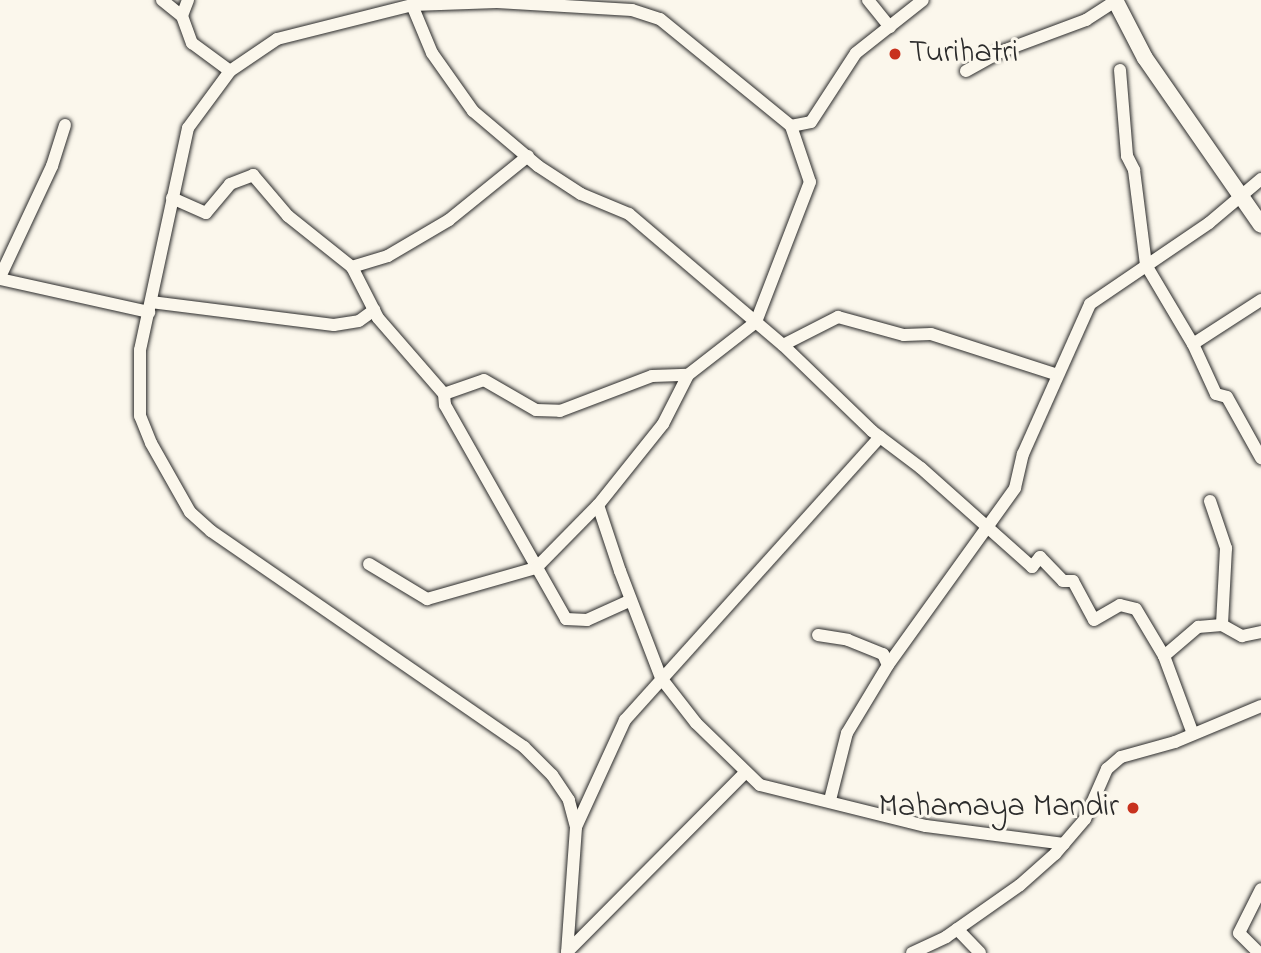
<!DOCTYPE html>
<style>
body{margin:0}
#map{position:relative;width:1261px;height:953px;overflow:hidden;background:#fbf7ec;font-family:"Indie Flower",sans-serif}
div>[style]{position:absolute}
.roads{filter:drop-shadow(0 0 2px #2b2b2b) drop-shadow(0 0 2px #2b2b2b)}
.minor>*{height:12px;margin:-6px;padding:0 6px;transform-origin:6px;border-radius:6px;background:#fbf7ec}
.tertiary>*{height:16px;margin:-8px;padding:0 8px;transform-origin:8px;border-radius:8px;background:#fbf7ec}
.dots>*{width:19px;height:19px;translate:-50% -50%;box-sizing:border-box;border:4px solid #fbf7ec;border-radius:50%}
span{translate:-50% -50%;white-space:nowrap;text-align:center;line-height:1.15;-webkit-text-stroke:6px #fbf7ec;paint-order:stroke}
.poi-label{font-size:32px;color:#2b2b2b}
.left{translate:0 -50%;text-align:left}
.right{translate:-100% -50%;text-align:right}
</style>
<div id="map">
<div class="roads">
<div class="minor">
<i style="left:162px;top:0;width:26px;rotate:39deg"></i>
<i style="left:188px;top:0;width:17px;rotate:111deg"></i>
<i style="left:182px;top:16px;width:29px;rotate:70deg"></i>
<i style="left:192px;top:43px;width:47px;rotate:36.4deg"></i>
<i style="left:868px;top:0;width:35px;rotate:51deg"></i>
<i style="left:412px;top:5px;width:52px;rotate:67.4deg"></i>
<i style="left:432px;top:53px;width:71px;rotate:54.7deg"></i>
<i style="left:473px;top:111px;width:85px;rotate:40.2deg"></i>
<i style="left:538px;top:166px;width:51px;rotate:33.1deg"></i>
<i style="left:581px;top:194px;width:52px;rotate:22.6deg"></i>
<i style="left:629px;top:214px;width:202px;rotate:40.4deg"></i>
<i style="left:783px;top:345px;width:124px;rotate:44deg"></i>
<i style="left:872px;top:431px;width:61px;rotate:37.1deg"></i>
<i style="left:921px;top:468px;width:149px;rotate:41.7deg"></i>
<i style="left:1032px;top:567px;width:13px;rotate:-51deg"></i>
<i style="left:1040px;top:557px;width:33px;rotate:46deg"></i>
<i style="left:1063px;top:581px;width:10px"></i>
<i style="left:1073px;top:581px;width:44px;rotate:61.7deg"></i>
<i style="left:1094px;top:620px;width:30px;rotate:-30deg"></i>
<i style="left:1120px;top:605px;width:16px;rotate:14deg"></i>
<i style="left:1136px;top:609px;width:55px;rotate:59.2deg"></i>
<i style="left:1120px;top:70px;width:86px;rotate:85.3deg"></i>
<i style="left:1127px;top:156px;width:16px;rotate:63deg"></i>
<i style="left:1134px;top:170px;width:96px;rotate:82.8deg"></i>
<i style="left:1146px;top:265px;width:92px;rotate:59.3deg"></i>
<i style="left:966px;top:71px;width:39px;rotate:-29deg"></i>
<i style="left:1000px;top:52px;width:92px;rotate:-20.4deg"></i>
<i style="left:1086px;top:20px;width:35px;rotate:-33deg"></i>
<i style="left:791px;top:126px;width:59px;rotate:71.3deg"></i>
<i style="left:810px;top:182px;width:150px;rotate:111.1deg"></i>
<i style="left:756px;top:322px;width:86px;rotate:142.1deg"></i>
<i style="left:688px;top:375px;width:55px;rotate:117deg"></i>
<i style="left:663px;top:424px;width:104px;rotate:128.7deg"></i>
<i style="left:598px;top:505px;width:70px;rotate:71.6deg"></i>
<i style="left:620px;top:571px;width:115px;rotate:69deg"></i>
<i style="left:661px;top:678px;width:57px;rotate:52.1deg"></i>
<i style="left:696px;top:723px;width:89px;rotate:44.1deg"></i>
<i style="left:760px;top:785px;width:171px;rotate:13.9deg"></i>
<i style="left:926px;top:826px;width:139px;rotate:7.4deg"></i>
<i style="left:528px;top:156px;width:102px;rotate:141deg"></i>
<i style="left:449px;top:220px;width:71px;rotate:149.5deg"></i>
<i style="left:388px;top:256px;width:38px;rotate:163deg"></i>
<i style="left:352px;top:267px;width:57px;rotate:63deg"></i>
<i style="left:378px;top:318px;width:101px;rotate:49deg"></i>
<i style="left:444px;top:394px;width:11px;rotate:85deg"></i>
<i style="left:445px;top:405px;width:246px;rotate:60.5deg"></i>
<i style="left:566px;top:619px;width:21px;rotate:3deg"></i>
<i style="left:587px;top:620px;width:48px;rotate:-24.4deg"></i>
<i style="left:172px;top:198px;width:37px;rotate:24deg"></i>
<i style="left:206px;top:213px;width:38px;rotate:-50deg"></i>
<i style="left:230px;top:184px;width:25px;rotate:-21deg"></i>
<i style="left:253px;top:175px;width:54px;rotate:49.5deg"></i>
<i style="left:288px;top:216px;width:82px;rotate:38.6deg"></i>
<i style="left:0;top:277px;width:123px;rotate:-64.9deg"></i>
<i style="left:52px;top:166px;width:43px;rotate:-72.4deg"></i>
<i style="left:0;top:279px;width:153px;rotate:12.5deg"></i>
<i style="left:1261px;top:300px;width:81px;rotate:147.1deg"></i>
<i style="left:1193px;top:344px;width:55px;rotate:65.3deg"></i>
<i style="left:1216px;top:394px;width:11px;rotate:15deg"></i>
<i style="left:1227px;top:397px;width:70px;rotate:60.9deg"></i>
<i style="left:151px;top:302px;width:184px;rotate:7.2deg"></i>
<i style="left:334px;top:325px;width:25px;rotate:-9deg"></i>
<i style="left:359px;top:321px;width:19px;rotate:-36deg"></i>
<i style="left:783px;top:345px;width:62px;rotate:-27deg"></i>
<i style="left:838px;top:317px;width:68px;rotate:15.3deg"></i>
<i style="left:904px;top:335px;width:27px;rotate:-2deg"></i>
<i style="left:931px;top:334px;width:133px;rotate:17.9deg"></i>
<i style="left:444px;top:394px;width:42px;rotate:-19.3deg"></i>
<i style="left:484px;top:380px;width:60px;rotate:30deg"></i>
<i style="left:536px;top:410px;width:24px;rotate:2deg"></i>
<i style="left:560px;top:411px;width:98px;rotate:-20.8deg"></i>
<i style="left:652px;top:376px;width:36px;rotate:-2deg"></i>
<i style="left:1210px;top:501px;width:50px;rotate:71.2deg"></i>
<i style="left:1226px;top:548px;width:77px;rotate:93deg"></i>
<i style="left:369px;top:564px;width:68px;rotate:31.1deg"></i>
<i style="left:427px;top:599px;width:113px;rotate:-15.9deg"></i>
<i style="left:536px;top:568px;width:88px;rotate:-45.5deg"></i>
<i style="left:818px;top:635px;width:30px;rotate:9deg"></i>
<i style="left:848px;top:640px;width:38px;rotate:22deg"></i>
<i style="left:883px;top:654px;width:12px;rotate:66deg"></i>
<i style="left:1193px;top:734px;width:83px;rotate:-110.4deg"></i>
<i style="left:1164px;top:656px;width:45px;rotate:-40.5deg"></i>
<i style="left:1198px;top:627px;width:24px;rotate:-5deg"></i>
<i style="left:1222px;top:625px;width:23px;rotate:29deg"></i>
<i style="left:1242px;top:636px;width:19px;rotate:-12deg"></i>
<i style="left:830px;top:800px;width:69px;rotate:-75.8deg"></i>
<i style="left:847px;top:733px;width:79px;rotate:-58.9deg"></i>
<i style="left:888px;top:665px;width:218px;rotate:-54.3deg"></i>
<i style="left:1015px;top:488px;width:35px;rotate:-77deg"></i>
<i style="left:1023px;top:454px;width:164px;rotate:-65.9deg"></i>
<i style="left:1090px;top:304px;width:144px;rotate:-34.2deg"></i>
<i style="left:1209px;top:223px;width:68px;rotate:-40.2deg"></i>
<i style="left:576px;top:827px;width:118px;rotate:-65.4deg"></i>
<i style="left:625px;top:720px;width:381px;rotate:-48deg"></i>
<i style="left:957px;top:929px;width:33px;rotate:46deg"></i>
<i style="left:567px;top:952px;width:252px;rotate:-45.2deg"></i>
<i style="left:567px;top:953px;width:126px;rotate:-85.9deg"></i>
<i style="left:576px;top:827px;width:28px;rotate:-105deg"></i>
<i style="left:569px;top:800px;width:30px;rotate:-124deg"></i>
<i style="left:552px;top:775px;width:40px;rotate:-135deg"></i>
<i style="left:524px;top:747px;width:380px;rotate:-145.4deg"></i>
<i style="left:211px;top:531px;width:28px;rotate:-138deg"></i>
<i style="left:190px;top:512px;width:79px;rotate:-119.5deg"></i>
<i style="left:151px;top:443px;width:29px;rotate:-112deg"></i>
<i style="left:140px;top:416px;width:66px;rotate:-90deg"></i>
<i style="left:140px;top:350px;width:227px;rotate:-77.8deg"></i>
<i style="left:188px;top:128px;width:71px;rotate:-53.6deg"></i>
<i style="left:230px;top:71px;width:57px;rotate:-34.2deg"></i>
<i style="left:277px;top:39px;width:139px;rotate:-14.1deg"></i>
<i style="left:412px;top:5px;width:85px;rotate:-2deg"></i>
<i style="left:497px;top:2px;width:135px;rotate:3.4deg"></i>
<i style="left:632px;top:10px;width:29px;rotate:18deg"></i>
<i style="left:660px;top:19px;width:169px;rotate:39.2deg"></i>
<i style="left:791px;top:126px;width:20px;rotate:-11deg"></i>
<i style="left:811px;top:122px;width:82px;rotate:-56.9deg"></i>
<i style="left:856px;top:53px;width:85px;rotate:-38.3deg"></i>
<i style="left:912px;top:953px;width:38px;rotate:-25deg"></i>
<i style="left:946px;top:937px;width:90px;rotate:-35.1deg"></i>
<i style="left:1020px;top:885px;width:47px;rotate:-41.5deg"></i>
<i style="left:1055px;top:854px;width:46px;rotate:-49.4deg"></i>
<i style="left:1085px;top:819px;width:55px;rotate:-66.3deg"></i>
<i style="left:1107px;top:769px;width:18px;rotate:-41deg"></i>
<i style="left:1121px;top:757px;width:56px;rotate:-15.5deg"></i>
<i style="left:1175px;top:742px;width:93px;rotate:-22.7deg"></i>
<i style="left:1259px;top:953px;width:28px;rotate:-135deg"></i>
<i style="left:1239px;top:933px;width:49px;rotate:-63.4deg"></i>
</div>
<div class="tertiary">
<i style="left:1115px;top:0;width:65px;rotate:62.7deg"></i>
<i style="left:1145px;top:58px;width:203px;rotate:55.2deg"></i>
</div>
</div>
<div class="dots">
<i style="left:895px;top:54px;background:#c8321e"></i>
<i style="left:1133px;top:808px;background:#c8321e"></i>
</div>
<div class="poi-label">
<span class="left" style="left:909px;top:54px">Turihatri</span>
<span class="right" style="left:1119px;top:808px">Mahamaya Mandir</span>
</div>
</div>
